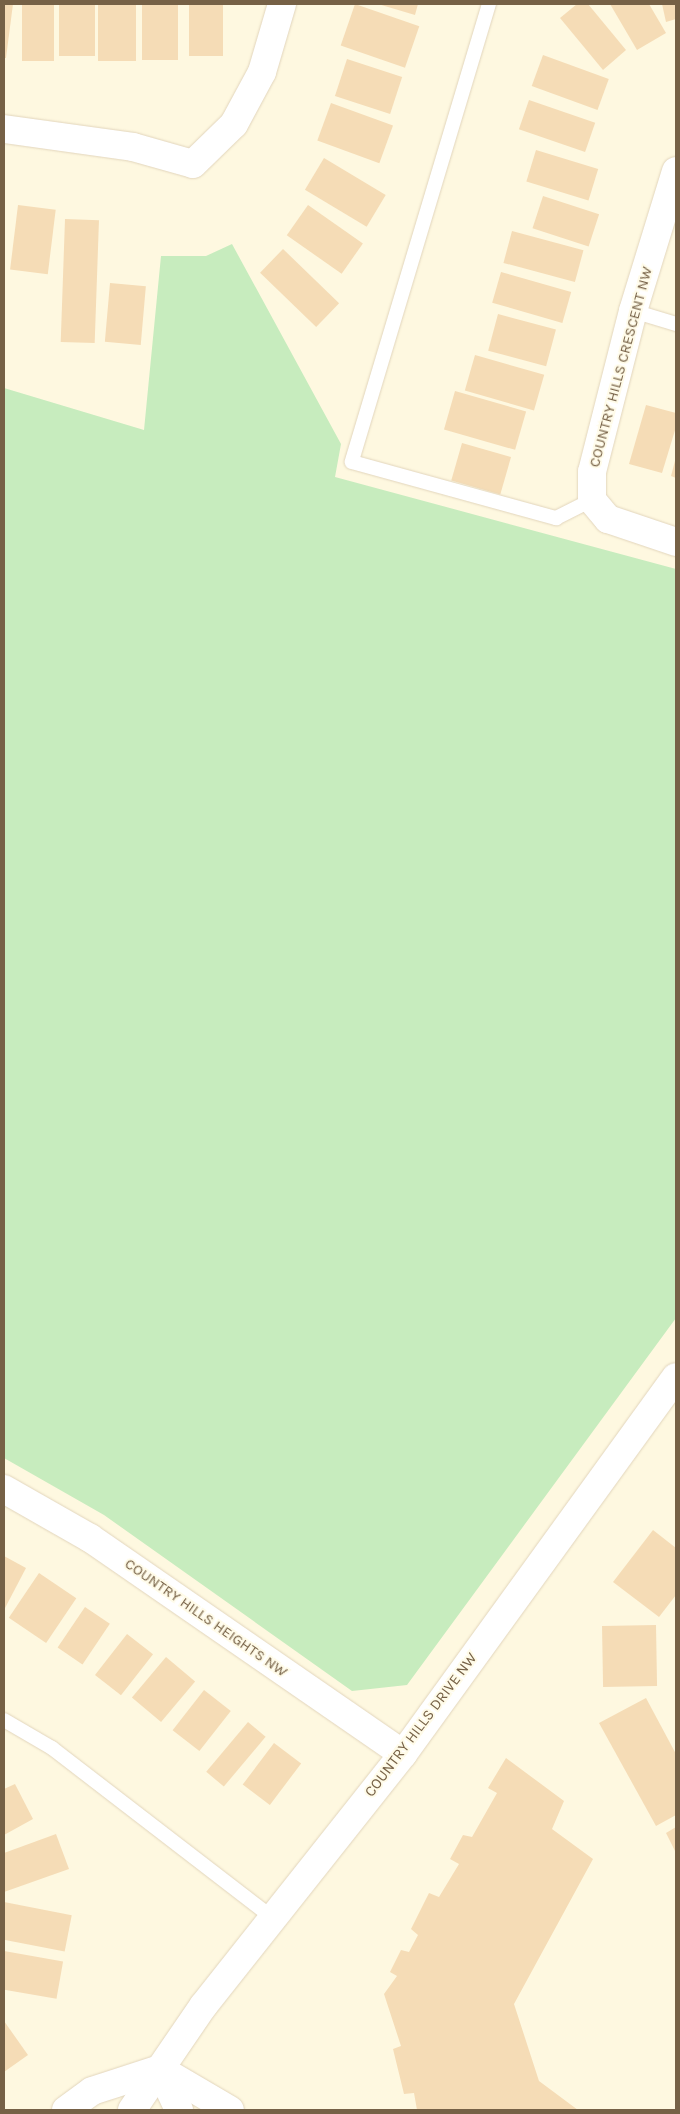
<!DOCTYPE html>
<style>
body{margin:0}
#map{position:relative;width:680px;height:2114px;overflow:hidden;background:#fef8e0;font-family:Karla,sans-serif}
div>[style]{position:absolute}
.green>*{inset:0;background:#c7ecbe}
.building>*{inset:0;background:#f5dcb6;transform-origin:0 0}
.roads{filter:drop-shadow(0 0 1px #e2d5bc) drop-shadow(0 0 1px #e2d5bc)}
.service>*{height:14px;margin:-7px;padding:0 7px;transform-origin:7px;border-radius:7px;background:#fff}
.minor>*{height:28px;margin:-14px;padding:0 14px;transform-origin:14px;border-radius:14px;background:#fff}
.tertiary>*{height:28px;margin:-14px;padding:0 14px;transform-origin:14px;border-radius:14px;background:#fff}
span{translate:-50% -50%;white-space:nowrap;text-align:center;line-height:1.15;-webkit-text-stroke:4px #fffbe8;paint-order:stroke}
.street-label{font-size:15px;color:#766146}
.frame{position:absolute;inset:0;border:5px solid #766146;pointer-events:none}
</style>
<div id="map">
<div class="green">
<i style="clip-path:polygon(232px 244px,341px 444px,335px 477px,676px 569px,676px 1318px,407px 1685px,352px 1691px,104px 1515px,4px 1458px,4px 388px,144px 430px,161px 256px,206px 256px)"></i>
</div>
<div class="building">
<i style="clip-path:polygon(4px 4px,13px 4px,6px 58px,4px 58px)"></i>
<i style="left:22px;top:4px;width:32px;height:57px"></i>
<i style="left:59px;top:4px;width:36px;height:52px"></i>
<i style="left:98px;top:4px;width:38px;height:57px"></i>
<i style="left:142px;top:4px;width:36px;height:56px"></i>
<i style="left:189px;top:4px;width:34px;height:52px"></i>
<i style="left:355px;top:4px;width:68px;height:44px;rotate:19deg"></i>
<i style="clip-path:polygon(378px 4px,418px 4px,415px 15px)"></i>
<i style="clip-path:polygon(577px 4px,588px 4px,626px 50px,603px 70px,560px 18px)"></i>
<i style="clip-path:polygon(610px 4px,649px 4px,666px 33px,637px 50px)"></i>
<i style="clip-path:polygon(662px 4px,676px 4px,676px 19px,666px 22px)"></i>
<i style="left:543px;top:55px;width:70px;height:33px;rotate:20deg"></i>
<i style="left:347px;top:59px;width:58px;height:39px;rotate:18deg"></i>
<i style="left:529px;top:100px;width:70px;height:31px;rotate:19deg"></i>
<i style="left:331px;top:103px;width:66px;height:40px;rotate:20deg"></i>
<i style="left:536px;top:150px;width:65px;height:33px;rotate:17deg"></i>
<i style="left:324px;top:158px;width:72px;height:37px;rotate:31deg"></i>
<i style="left:543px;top:196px;width:59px;height:34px;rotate:18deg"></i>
<i style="left:18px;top:205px;width:38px;height:65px;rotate:7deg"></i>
<i style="left:308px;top:205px;width:67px;height:37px;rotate:35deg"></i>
<i style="left:65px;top:219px;width:34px;height:123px;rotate:2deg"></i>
<i style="left:512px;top:231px;width:74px;height:33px;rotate:15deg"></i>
<i style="left:283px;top:249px;width:78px;height:33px;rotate:44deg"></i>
<i style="left:501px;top:272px;width:73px;height:32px;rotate:16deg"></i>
<i style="left:110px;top:283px;width:36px;height:59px;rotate:5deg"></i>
<i style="left:498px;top:314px;width:60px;height:38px;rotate:15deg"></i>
<i style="left:475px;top:355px;width:72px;height:37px;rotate:16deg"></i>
<i style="left:455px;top:391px;width:74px;height:40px;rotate:16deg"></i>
<i style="clip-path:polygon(646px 405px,676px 413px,676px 427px,662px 473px,629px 464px)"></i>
<i style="left:462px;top:443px;width:51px;height:39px;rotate:16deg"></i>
<i style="clip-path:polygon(676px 457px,676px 478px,671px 476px)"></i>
<i style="clip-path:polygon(653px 1530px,676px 1548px,676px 1595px,659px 1617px,613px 1582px)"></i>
<i style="clip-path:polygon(4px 1556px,26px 1568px,4px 1610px)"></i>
<i style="left:39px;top:1573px;width:45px;height:54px;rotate:34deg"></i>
<i style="left:85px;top:1607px;width:30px;height:49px;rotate:34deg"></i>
<i style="left:656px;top:1625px;width:61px;height:54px;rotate:89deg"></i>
<i style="left:127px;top:1634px;width:33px;height:52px;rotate:38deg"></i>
<i style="left:166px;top:1657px;width:38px;height:53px;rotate:40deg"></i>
<i style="left:204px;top:1690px;width:34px;height:51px;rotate:38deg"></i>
<i style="clip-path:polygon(646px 1698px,676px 1754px,676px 1815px,656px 1826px,599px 1723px)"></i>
<i style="left:248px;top:1722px;width:23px;height:65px;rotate:40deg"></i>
<i style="left:274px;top:1743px;width:34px;height:52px;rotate:37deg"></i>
<i style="clip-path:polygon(506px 1758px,564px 1801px,552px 1829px,593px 1859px,514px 2004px,539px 2081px,578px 2110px,417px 2110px,414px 2093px,404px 2094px,393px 2049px,401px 2046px,384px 1994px,397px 1976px,390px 1972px,401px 1950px,409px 1952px,418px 1935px,411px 1929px,429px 1893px,439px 1897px,459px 1864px,450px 1859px,463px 1835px,472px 1837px,497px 1793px,488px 1788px)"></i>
<i style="clip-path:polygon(15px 1784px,33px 1819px,4px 1835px,4px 1789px)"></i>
<i style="clip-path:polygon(676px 1827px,676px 1853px,666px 1833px)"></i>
<i style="clip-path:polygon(56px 1834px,69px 1869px,4px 1892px,4px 1853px)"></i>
<i style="left:4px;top:1902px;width:69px;height:37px;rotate:11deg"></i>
<i style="left:4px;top:1951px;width:60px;height:38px;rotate:10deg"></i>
<i style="clip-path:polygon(4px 2021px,28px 2055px,4px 2072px)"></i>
</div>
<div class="roads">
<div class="service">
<i style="left:489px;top:4px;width:478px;rotate:106.7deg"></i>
<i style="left:352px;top:462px;width:212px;rotate:15.4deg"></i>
<i style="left:556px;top:518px;width:40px;rotate:-26.6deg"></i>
<i style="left:633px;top:311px;width:45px;rotate:16.8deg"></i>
<i style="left:4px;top:1720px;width:56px;rotate:30.3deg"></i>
<i style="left:52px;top:1748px;width:279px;rotate:37.6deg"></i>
</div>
<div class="minor">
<i style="left:4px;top:129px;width:130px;rotate:7.9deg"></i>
<i style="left:133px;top:147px;width:62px;rotate:15.8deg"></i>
<i style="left:193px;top:164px;width:57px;rotate:-44.3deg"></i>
<i style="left:234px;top:124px;width:59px;rotate:-61.7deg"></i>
<i style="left:262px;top:72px;width:71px;rotate:-73.6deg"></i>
<i style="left:676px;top:171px;width:146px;rotate:107.1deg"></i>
<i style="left:633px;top:311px;width:166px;rotate:104.3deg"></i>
<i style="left:592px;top:472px;width:28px;rotate:90deg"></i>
<i style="left:592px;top:500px;width:25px;rotate:50deg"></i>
<i style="left:608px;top:519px;width:72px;rotate:18.7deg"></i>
<i style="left:4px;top:1489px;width:99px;rotate:29.7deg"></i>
<i style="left:90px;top:1538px;width:380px;rotate:34.6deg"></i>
</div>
<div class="tertiary">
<i style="left:160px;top:2069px;width:81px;rotate:30.4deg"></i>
<i style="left:160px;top:2069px;width:45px;rotate:65.1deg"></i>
<i style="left:66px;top:2110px;width:32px;rotate:-36deg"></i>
<i style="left:92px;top:2091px;width:71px;rotate:-17.9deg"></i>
<i style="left:132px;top:2110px;width:127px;rotate:-55.6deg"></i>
<i style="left:204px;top:2005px;width:320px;rotate:-51.6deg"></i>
<i style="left:403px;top:1754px;width:465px;rotate:-54.1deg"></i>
</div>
</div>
<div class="street-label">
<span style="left:621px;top:367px;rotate:-75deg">COUNTRY HILLS CRESCENT NW</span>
<span style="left:206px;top:1618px;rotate:35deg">COUNTRY HILLS HEIGHTS NW</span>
<span style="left:421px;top:1725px;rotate:-53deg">COUNTRY HILLS DRIVE NW</span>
</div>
<div class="frame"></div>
</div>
